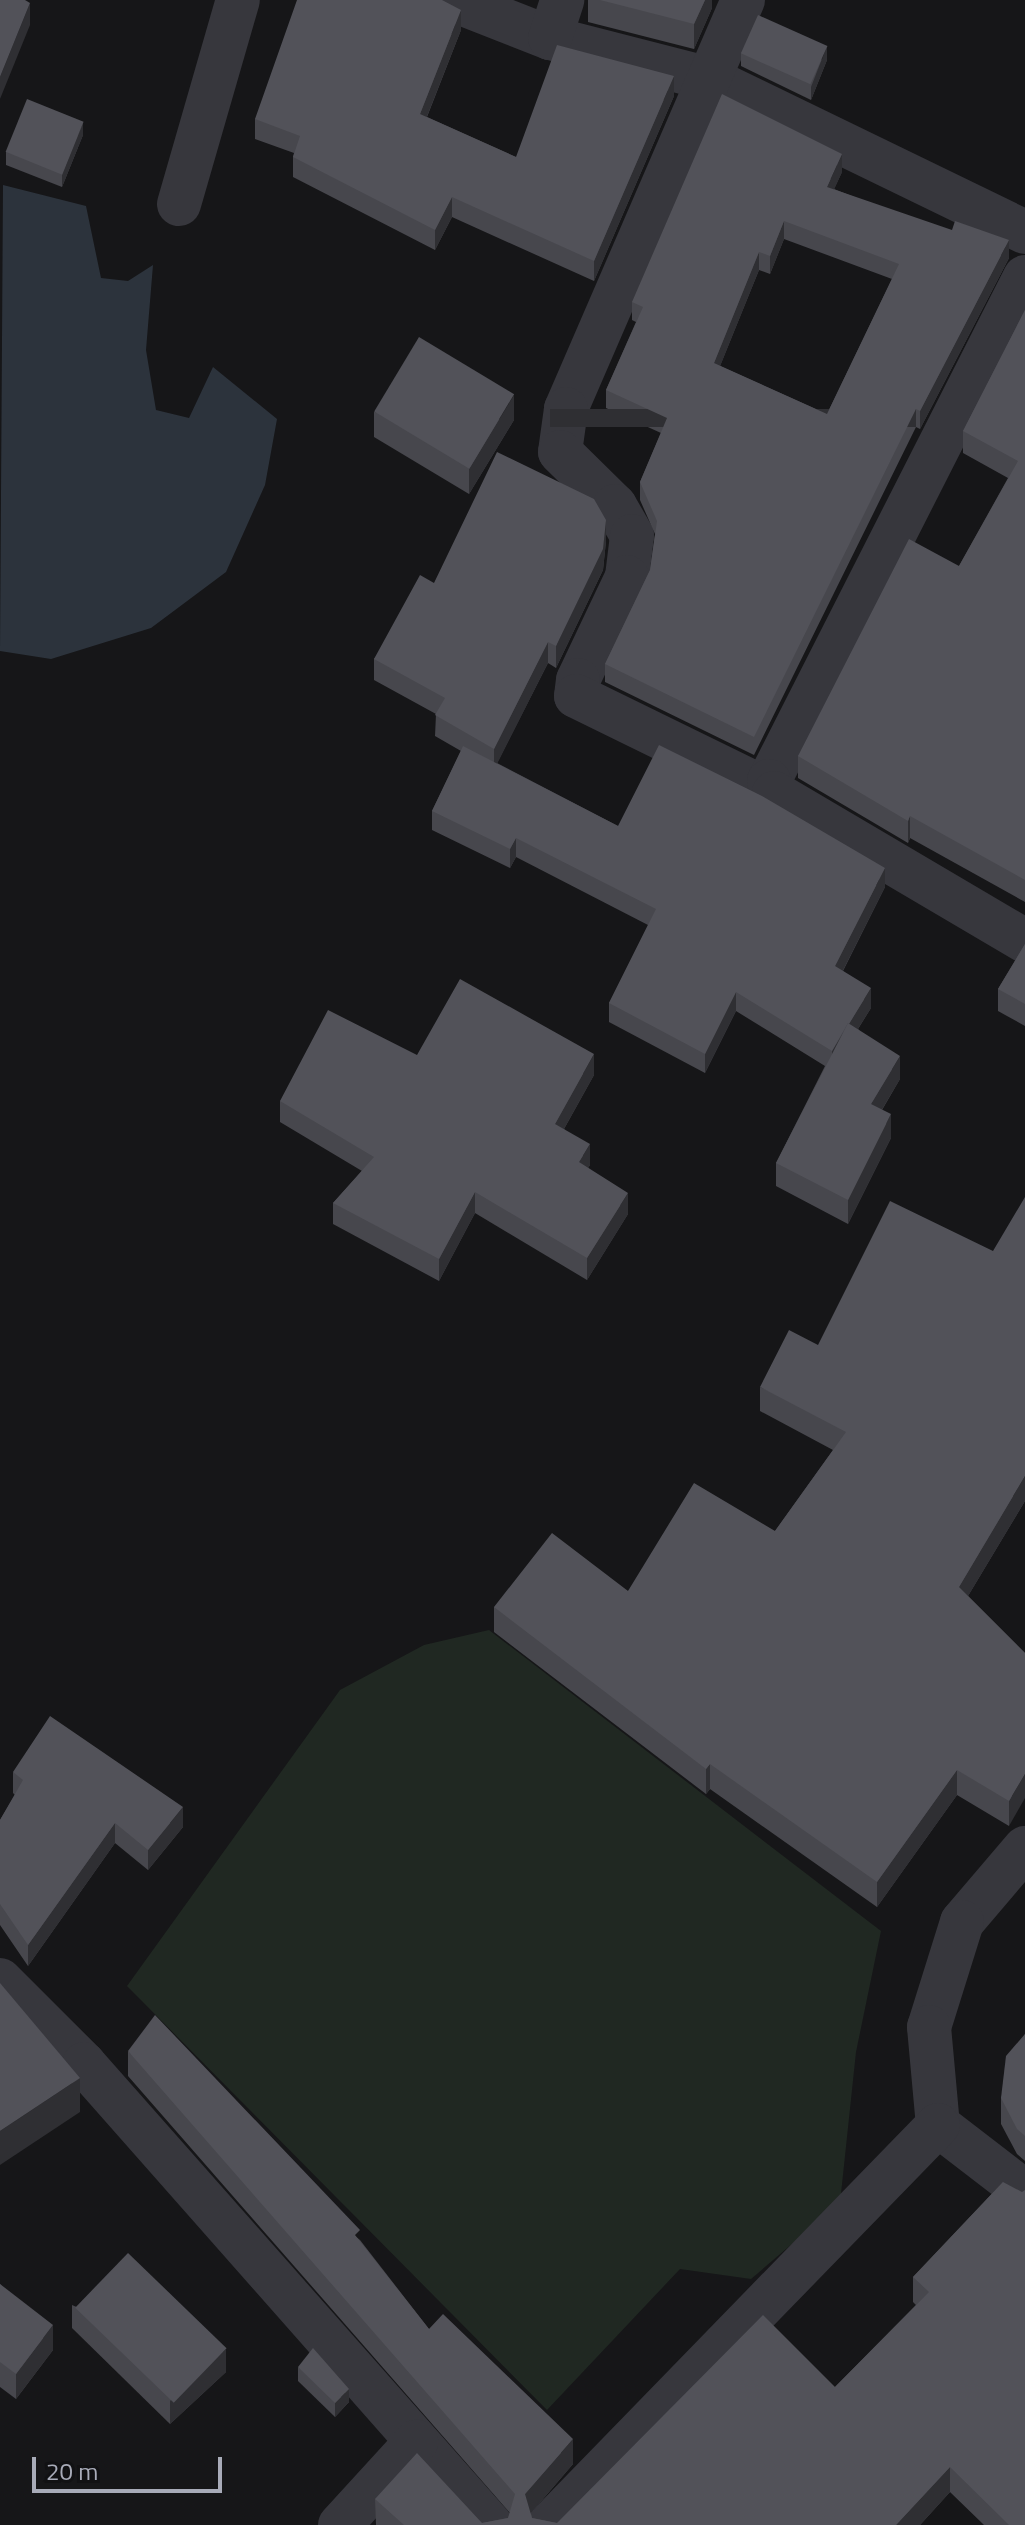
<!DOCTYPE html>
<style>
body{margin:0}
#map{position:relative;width:1025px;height:2525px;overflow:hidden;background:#161618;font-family:"Titillium Web",sans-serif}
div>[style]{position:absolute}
.green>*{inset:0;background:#202822}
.water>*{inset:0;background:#2c333c}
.minor>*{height:44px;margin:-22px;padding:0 22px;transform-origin:22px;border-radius:22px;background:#37373d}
.wall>*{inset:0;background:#47474d}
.shaded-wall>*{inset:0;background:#2f2f33;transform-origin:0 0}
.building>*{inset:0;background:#525259;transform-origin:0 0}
span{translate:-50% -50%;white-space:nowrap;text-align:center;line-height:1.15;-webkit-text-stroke:8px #111113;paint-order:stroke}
.scale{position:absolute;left:32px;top:2457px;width:190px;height:36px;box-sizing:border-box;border:4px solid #a8abb8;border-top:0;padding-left:10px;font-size:24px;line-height:28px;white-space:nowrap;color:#a8abb8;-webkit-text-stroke:6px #111113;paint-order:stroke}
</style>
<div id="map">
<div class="green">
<i style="clip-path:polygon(489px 1630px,881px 1931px,856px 2052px,840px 2203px,751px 2279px,680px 2269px,547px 2410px,127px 1986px,340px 1690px,424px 1645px)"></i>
</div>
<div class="water">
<i style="clip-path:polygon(3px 185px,86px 206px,101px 278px,128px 281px,153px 265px,146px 350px,156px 410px,189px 418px,213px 367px,277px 419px,265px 485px,226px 572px,151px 628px,51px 659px,0 651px)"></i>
</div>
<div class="minor">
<i style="left:453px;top:0;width:104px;rotate:21.4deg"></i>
<i style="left:550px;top:38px;width:165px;rotate:14.4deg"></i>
<i style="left:710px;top:79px;width:350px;rotate:25.9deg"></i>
<i style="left:743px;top:0;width:446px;rotate:113.4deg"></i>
<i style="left:566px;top:409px;width:43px;rotate:97.9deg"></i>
<i style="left:560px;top:452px;width:77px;rotate:44.5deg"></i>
<i style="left:615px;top:506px;width:34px;rotate:60deg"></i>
<i style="left:632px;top:536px;width:41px;rotate:97deg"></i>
<i style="left:627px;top:577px;width:114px;rotate:115.4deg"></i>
<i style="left:578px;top:680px;width:16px;rotate:97deg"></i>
<i style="left:576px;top:696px;width:220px;rotate:26.1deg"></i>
<i style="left:550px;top:38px;width:40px;rotate:-72deg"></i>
<i style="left:179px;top:204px;width:212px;rotate:-73.9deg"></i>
<i style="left:1025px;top:277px;width:565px;rotate:116.93deg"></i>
<i style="left:769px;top:781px;width:13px;rotate:67deg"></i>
<i style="left:774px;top:793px;width:291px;rotate:30.5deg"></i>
<i style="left:1025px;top:1848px;width:97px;rotate:130.4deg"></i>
<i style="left:962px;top:1922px;width:110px;rotate:107.4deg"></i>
<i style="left:929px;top:2027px;width:98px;rotate:84.8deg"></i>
<i style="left:938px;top:2125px;width:110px;rotate:37.6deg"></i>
<i style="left:0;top:1980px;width:119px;rotate:45deg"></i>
<i style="left:84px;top:2064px;width:615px;rotate:48.56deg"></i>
<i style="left:340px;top:2525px;width:113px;rotate:-47.5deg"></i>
<i style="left:549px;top:2525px;width:558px;rotate:-45.8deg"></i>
</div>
<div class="wall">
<i style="clip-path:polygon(588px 0,712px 0,712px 8px,694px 49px,588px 22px)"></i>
<i style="clip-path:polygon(461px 30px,427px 117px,516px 157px,674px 96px,594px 281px,452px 217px,435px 250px,293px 177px,293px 157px,294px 153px,255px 139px,255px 119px)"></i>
<i style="clip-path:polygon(741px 53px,827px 60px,811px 100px,741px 66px)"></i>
<i style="clip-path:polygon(83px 135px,62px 187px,6px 165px,6px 152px)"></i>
<i style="clip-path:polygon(evenodd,842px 172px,834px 189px,1009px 258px,920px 429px,916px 427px,754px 755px,605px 682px,605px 664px,650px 570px,655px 534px,640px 500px,640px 482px,661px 433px,606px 408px,606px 390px,636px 322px,632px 320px,632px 302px,842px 172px,784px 239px,892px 279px,827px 414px,720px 366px,759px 270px,770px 274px,784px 239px)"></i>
<i style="clip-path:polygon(1025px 310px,1025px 902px,910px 838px,908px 843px,798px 778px,798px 756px,959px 566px,1008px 478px,963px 453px,963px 431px)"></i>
<i style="clip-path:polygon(374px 412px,514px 420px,469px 494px,374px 437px)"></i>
<i style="clip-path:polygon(606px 541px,603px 570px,556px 668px,548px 663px,497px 763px,618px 826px,885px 887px,843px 971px,871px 1008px,858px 1029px,900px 1079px,882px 1110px,891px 1138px,848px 1224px,776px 1186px,776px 1163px,825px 1066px,736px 1011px,705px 1073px,609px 1022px,609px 1003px,648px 925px,516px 857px,510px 868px,432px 830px,432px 811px,461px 751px,435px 736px,436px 714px,374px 680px,374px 659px,434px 583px)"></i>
<i style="clip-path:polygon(1025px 944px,1025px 1026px,998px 1011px,998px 989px)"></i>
<i style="clip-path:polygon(417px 1055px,594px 1075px,564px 1129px,590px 1165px,588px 1168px,628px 1214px,587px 1280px,475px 1213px,439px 1281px,333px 1224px,333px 1203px,362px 1171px,280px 1122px,280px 1101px)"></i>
<i style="clip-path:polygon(760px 1387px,1025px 1501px,968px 1596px,1025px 1653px,1009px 1826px,957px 1795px,877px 1907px,710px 1789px,706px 1794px,494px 1632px,494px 1607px,628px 1591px,775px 1531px,833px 1450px,760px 1411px)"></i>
<i style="clip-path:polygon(13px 1772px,183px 1827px,148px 1870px,115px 1843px,28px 1966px,0 1925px,0 1820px,15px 1795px,13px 1793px)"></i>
<i style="clip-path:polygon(1025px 2034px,1025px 2161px,1017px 2154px,1001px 2124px,1001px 2098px)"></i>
<i style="clip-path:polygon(128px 2051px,360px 2240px,429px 2329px,573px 2464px,531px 2513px,532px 2518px,557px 2523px,835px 2387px,916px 2305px,913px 2302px,913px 2277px,1003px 2182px,1025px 2525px,984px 2525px,950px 2492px,920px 2525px,376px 2525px,375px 2499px,482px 2523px,508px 2518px,510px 2513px,128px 2076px)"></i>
<i style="clip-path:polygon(0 2284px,53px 2350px,16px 2399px,0 2387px)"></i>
<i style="clip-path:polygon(72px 2305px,226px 2372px,170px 2424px,72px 2328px)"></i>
<i style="clip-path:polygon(298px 2367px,349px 2402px,335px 2417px,298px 2381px)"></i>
</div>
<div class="shaded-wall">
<i style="clip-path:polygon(705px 0,712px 0,712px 8px,694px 49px,694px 24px)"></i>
<i style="clip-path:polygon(30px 3px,30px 25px,0 99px,0 77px)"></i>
<i style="clip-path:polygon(461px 10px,461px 30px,420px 134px,420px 114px)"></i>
<i style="clip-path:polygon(827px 46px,827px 60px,811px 100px,811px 87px)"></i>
<i style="clip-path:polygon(674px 76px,674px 96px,594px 281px,594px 261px)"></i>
<i style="clip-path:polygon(83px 122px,83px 135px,62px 187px,62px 174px)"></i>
<i style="clip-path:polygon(842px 154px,842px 172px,827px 205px,827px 187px)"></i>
<i style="clip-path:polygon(452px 197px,452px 217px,435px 250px,435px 230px)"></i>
<i style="clip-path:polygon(784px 221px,784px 239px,770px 274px,770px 256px)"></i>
<i style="clip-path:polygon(1009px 240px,1009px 258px,920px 429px,920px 411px)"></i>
<i style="clip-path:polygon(759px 252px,759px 270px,714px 381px,714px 363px)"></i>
<i style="clip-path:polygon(514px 395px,514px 420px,469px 494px,469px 469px)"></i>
<i style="left:916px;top:409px;width:18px;height:366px;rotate:90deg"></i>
<i style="clip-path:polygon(606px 520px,606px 541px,603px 570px,556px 668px,556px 646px)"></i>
<i style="clip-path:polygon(548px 642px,548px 663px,494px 770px,494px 749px)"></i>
<i style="clip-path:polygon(910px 816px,910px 838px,908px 843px,908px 821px)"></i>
<i style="clip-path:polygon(516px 838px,516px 857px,510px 868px,510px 849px)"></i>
<i style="clip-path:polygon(885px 868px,885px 887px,835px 986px,835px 966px)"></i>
<i style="clip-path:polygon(871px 988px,871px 1008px,832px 1070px,832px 1051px)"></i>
<i style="clip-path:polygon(736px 992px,736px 1011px,705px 1073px,705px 1054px)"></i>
<i style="clip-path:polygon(594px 1054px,594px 1075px,555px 1145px,555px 1124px)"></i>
<i style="clip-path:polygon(900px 1056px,900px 1079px,871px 1128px,871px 1104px)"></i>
<i style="clip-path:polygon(891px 1114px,891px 1138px,848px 1224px,848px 1200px)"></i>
<i style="clip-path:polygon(590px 1144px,590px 1165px,579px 1183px,579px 1162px)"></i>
<i style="clip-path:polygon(475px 1192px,475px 1213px,439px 1281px,439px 1259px)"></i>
<i style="clip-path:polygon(628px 1193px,628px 1214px,587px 1280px,587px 1258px)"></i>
<i style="clip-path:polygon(1025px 1476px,1025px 1501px,959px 1611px,959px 1587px)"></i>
<i style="clip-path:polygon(710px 1764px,710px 1789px,706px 1794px,706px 1769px)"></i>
<i style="clip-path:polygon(957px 1770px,957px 1795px,877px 1907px,877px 1882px)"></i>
<i style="clip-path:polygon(1025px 1774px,1025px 1798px,1009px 1826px,1009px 1801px)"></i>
<i style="clip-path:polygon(183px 1807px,183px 1827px,148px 1870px,148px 1850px)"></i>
<i style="clip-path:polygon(115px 1823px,115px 1843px,28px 1966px,28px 1945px)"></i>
<i style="clip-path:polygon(80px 2078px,80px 2112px,0 2165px,0 2131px)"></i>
<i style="clip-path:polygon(53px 2325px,53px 2350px,16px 2399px,16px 2374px)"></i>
<i style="clip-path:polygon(226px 2349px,226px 2372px,170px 2424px,170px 2401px)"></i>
<i style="clip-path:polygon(349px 2389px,349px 2402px,335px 2417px,335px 2403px)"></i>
<i style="clip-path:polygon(573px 2439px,573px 2464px,525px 2520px,525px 2494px)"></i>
<i style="clip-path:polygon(950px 2467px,950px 2492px,920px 2525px,896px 2525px)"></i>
</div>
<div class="building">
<i style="clip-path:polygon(0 0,25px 0,30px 3px,0 77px)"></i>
<i style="clip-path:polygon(297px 0,442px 0,461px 10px,420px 114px,516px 157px,557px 45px,674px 76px,594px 261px,452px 197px,435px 230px,293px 157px,300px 136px,255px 119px)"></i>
<i style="clip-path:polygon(600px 0,705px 0,694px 24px)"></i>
<i style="left:758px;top:15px;width:76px;height:42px;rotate:24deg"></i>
<i style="clip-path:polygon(evenodd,722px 94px,842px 154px,827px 187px,952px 230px,955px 221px,1009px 240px,920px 411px,916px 409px,754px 737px,605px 664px,650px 570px,657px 521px,640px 482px,667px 418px,606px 390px,643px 307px,632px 302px,722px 94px,784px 221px,899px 264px,827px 414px,714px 363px,759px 252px,770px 256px,784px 221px)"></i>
<i style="left:27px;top:99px;width:61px;height:57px;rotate:22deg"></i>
<i style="clip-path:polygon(1025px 310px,1025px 880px,910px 816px,908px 821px,798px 756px,909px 539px,959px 566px,1018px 461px,963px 431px)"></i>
<i style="left:419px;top:337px;width:111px;height:87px;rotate:31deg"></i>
<i style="clip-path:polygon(497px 452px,594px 499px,606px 520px,603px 549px,556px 646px,548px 642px,494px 749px,435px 715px,445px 698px,374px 659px,420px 575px,434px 583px)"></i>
<i style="clip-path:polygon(659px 745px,762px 796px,885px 868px,835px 966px,871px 988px,849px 1024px,848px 1023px,832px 1051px,736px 992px,705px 1054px,609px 1003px,656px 909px,516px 838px,510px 849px,432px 811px,463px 746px,618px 826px)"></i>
<i style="clip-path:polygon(1025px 944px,1025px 1004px,998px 989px)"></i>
<i style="clip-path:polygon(460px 979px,594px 1054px,555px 1124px,590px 1144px,579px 1162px,628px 1193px,587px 1258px,475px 1192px,439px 1259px,333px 1203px,374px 1157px,280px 1101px,328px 1010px,417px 1055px)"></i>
<i style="clip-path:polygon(848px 1023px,900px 1056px,871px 1104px,891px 1114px,848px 1200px,776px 1163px)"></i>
<i style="clip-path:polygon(1025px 1197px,1025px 1476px,959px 1587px,1025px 1653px,1025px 1774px,1009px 1801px,957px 1770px,877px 1882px,710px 1764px,706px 1769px,494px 1607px,552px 1533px,628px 1591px,694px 1483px,775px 1531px,846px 1432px,760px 1387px,789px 1330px,818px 1345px,890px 1201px,993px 1251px)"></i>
<i style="clip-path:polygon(50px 1716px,183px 1807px,148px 1850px,115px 1823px,28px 1945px,0 1904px,0 1820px,23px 1780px,13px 1772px)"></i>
<i style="clip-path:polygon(0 1983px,80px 2078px,0 2131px)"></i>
<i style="clip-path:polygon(155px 2015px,360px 2230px,355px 2235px,429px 2329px,443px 2314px,573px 2439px,525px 2494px,532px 2518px,557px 2523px,763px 2315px,835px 2387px,929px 2292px,913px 2277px,1003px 2182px,1022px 2192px,1025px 2190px,1025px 2525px,1009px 2525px,950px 2467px,896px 2525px,404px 2525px,375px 2499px,417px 2453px,482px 2523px,508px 2518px,515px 2494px,128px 2051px)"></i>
<i style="clip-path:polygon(1025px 2034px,1025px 2136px,1017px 2129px,1001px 2098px,1006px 2056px)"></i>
<i style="left:128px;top:2253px;width:137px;height:76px;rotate:44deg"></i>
<i style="clip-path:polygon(0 2284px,53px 2325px,16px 2374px,0 2362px)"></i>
<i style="clip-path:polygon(313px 2348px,349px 2389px,335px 2403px,298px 2367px)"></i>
</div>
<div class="scale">20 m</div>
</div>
